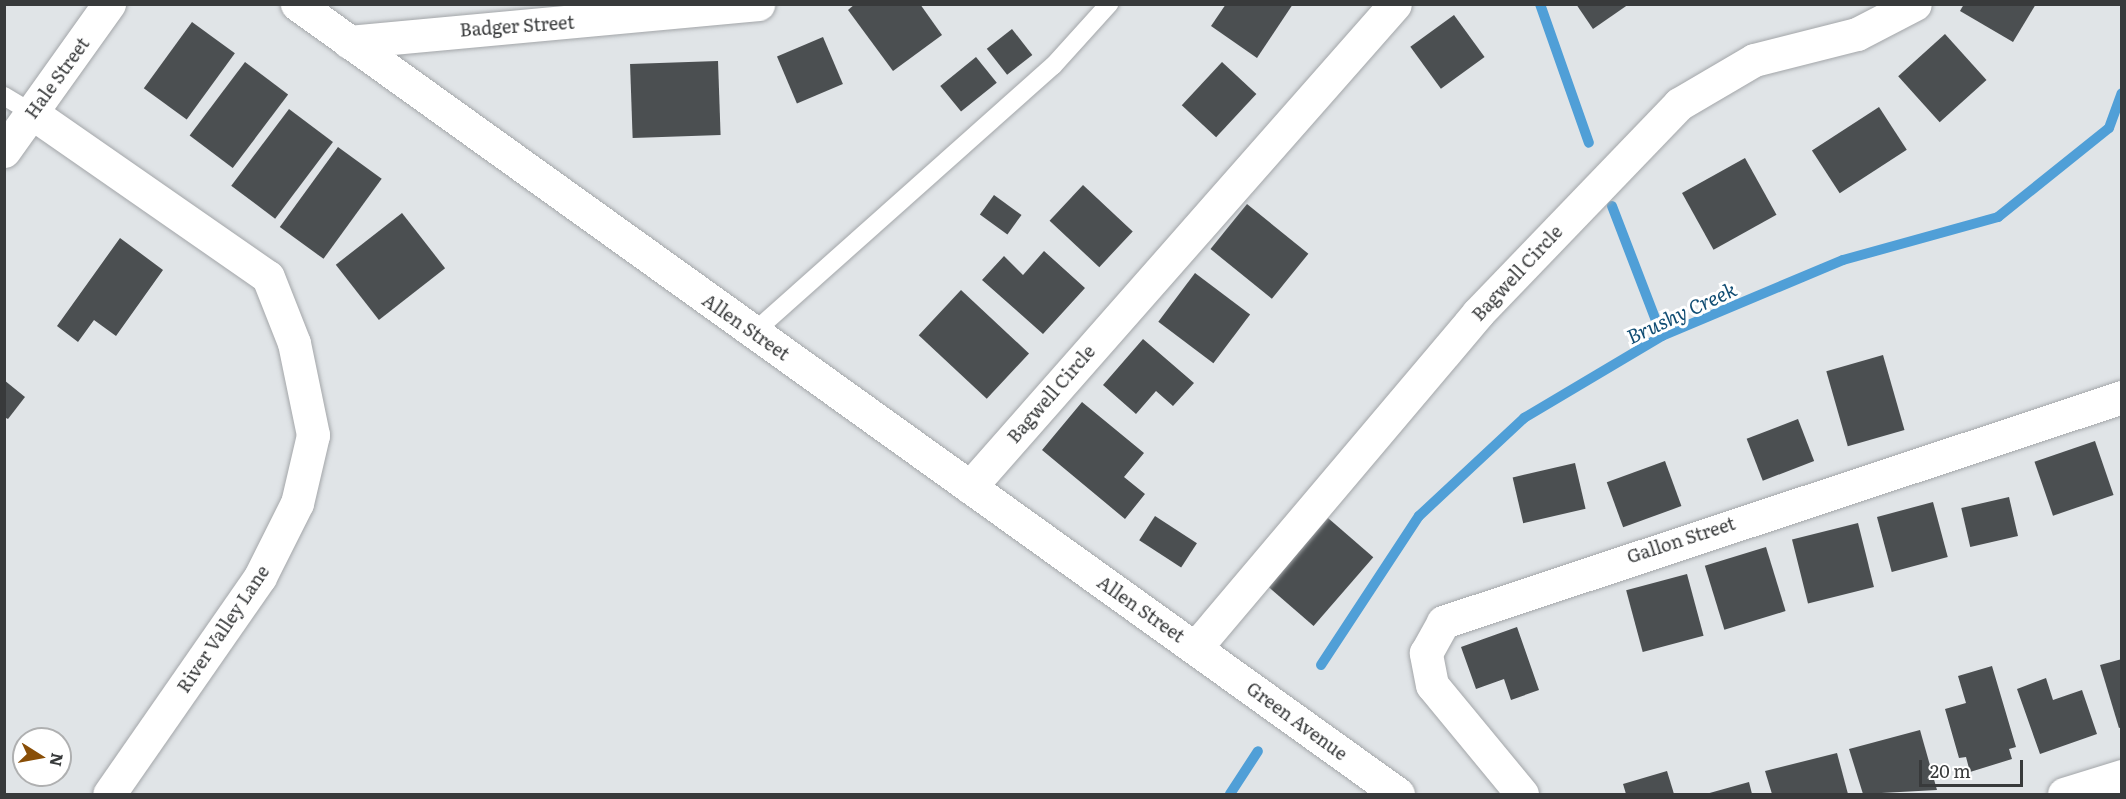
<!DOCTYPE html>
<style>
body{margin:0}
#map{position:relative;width:2126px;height:799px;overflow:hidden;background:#e0e4e7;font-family:Literata,serif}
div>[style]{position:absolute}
.stream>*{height:10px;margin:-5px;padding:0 5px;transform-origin:5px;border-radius:5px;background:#509fd7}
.building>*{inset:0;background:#4b4f51;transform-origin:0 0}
.roads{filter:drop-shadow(0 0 2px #a3a6a9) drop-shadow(0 0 2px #a3a6a9)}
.service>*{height:18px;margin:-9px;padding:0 9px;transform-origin:9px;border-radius:9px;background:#fff}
.minor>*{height:33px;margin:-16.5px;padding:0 16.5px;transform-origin:16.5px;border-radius:16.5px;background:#fff}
.tertiary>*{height:33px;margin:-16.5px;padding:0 16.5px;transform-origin:16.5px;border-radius:16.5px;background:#fff}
span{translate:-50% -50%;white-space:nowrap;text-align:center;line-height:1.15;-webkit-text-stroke:6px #fff;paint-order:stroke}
.street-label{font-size:18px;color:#383a3b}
.water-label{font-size:20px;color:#114d73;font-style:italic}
.frame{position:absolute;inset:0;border:6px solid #383a3b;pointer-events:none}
.north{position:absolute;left:12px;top:727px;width:60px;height:60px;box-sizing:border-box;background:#fff;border:2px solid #afb0b1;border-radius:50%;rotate:101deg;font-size:16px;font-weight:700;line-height:24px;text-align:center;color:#383a3b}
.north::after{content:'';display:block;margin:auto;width:21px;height:27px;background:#894e07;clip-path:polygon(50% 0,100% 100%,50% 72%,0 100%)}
.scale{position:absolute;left:1919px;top:760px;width:104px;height:27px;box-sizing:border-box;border:3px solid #383a3b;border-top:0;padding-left:8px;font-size:18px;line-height:21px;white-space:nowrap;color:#383a3b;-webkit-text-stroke:4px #fff;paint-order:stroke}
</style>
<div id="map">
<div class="stream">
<i style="left:1540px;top:4px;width:147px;rotate:70.6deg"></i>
<i style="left:1612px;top:206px;width:139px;rotate:69deg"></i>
<i style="left:1321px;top:665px;width:178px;rotate:-56.7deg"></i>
<i style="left:1419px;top:516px;width:144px;rotate:-43deg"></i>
<i style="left:1524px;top:418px;width:161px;rotate:-30.7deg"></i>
<i style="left:1662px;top:336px;width:196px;rotate:-22.8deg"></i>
<i style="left:1843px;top:260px;width:161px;rotate:-15.5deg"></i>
<i style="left:1998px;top:217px;width:142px;rotate:-38.7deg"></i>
<i style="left:2109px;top:128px;width:37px;rotate:-70deg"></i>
<i style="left:1230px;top:794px;width:51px;rotate:-56.9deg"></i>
</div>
<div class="building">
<i style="clip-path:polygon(855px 4px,920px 4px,942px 35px,893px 71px,848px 10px)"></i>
<i style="clip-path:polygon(1226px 4px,1293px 4px,1257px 58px,1211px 26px)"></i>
<i style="clip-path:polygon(1576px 4px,1629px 4px,1593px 29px)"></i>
<i style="clip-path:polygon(1964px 4px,2036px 4px,2013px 42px,1960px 11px)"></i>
<i style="left:1454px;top:15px;width:52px;height:54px;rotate:54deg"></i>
<i style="left:192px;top:22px;width:53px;height:82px;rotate:36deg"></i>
<i style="left:1012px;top:29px;width:33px;height:32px;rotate:52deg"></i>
<i style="left:1945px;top:34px;width:62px;height:63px;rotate:48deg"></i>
<i style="left:823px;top:37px;width:51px;height:50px;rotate:67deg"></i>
<i style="left:976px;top:57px;width:33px;height:46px;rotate:51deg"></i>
<i style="left:718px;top:61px;width:74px;height:88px;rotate:88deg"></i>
<i style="left:245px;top:62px;width:54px;height:92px;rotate:37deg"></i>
<i style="left:1222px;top:62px;width:47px;height:59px;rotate:43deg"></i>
<i style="left:1879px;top:107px;width:51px;height:80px;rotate:57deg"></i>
<i style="left:289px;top:109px;width:55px;height:96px;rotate:37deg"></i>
<i style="left:338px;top:147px;width:54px;height:99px;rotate:36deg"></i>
<i style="left:1745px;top:158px;width:65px;height:72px;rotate:61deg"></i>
<i style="left:1083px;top:185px;width:68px;height:49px;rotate:43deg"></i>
<i style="left:994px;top:195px;width:34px;height:24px;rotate:36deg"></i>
<i style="left:1247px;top:204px;width:79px;height:58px;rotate:39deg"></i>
<i style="left:402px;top:213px;width:70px;height:84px;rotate:52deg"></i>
<i style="clip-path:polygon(120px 238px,163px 270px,116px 336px,94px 320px,78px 342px,57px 326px)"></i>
<i style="clip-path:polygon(1044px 251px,1085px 288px,1043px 334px,982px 280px,1004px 256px,1023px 275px)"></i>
<i style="left:1195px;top:273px;width:69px;height:61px;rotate:37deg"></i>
<i style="left:961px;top:290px;width:93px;height:62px;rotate:43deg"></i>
<i style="clip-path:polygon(1143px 339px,1194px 383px,1173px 406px,1156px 391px,1136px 414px,1103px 385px)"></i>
<i style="left:1883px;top:355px;width:78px;height:59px;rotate:74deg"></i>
<i style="clip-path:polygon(4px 380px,25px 397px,8px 419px,4px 417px)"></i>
<i style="clip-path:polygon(1082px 402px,1144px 453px,1124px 477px,1145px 494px,1125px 519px,1042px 450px)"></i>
<i style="left:1798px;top:419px;width:45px;height:55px;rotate:69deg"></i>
<i style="left:2095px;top:441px;width:57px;height:64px;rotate:71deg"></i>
<i style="left:1665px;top:461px;width:48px;height:62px;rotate:70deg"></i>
<i style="left:1575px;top:463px;width:47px;height:64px;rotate:77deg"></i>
<i style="left:2009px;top:497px;width:40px;height:49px;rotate:77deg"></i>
<i style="left:1933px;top:502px;width:57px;height:58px;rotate:75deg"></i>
<i style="left:1155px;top:516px;width:50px;height:29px;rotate:33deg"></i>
<i style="left:1328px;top:518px;width:60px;height:91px;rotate:41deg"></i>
<i style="left:1858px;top:523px;width:66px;height:68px;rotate:76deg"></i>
<i style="left:1766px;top:547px;width:67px;height:64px;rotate:73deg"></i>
<i style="left:1687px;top:574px;width:64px;height:63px;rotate:75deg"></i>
<i style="clip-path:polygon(1517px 627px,1539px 690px,1511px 700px,1504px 679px,1476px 689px,1461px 647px)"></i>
<i style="clip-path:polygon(2122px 659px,2122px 727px,2119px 728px,2100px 665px)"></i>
<i style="clip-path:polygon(1992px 666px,2016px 747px,2009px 749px,2012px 759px,1970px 772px,1966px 757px,1959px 758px,1945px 709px,1966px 703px,1958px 676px)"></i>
<i style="clip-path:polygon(2046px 678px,2053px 700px,2082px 690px,2097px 734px,2040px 754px,2017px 689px)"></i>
<i style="clip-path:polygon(1920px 730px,1937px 790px,1863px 794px,1849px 749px)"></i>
<i style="clip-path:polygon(1837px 753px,1848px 794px,1772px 794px,1765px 771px)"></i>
<i style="clip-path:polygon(1667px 771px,1674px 794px,1626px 794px,1623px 784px)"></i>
<i style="clip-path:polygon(1749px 782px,1752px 794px,1706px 794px)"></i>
</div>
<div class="roads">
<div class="service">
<i style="left:4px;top:96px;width:33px;rotate:31deg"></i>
<i style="left:754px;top:332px;width:400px;rotate:-41.7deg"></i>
<i style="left:1053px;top:66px;width:84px;rotate:-47.9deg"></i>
</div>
<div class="minor">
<i style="left:349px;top:42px;width:411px;rotate:-5.3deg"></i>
<i style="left:32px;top:113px;width:287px;rotate:34.8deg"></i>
<i style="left:268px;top:277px;width:71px;rotate:68.5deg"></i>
<i style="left:294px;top:343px;width:94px;rotate:78.3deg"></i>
<i style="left:313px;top:435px;width:70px;rotate:103.2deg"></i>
<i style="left:297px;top:503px;width:83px;rotate:116.6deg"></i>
<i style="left:260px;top:577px;width:264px;rotate:124.8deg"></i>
<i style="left:4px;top:151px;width:181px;rotate:-54.5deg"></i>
<i style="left:970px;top:487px;width:643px;rotate:-48.65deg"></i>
<i style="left:1196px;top:647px;width:437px;rotate:-49.8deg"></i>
<i style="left:1478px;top:313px;width:290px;rotate:-46.1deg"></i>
<i style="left:1679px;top:104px;width:87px;rotate:-30.4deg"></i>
<i style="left:1754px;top:60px;width:106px;rotate:-14.2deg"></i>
<i style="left:1857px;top:34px;width:65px;rotate:-27.3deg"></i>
<i style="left:1522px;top:794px;width:141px;rotate:-129.5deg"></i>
<i style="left:1432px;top:685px;width:33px;rotate:-101deg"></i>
<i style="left:1426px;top:653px;width:35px;rotate:-61deg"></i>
<i style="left:1443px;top:622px;width:715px;rotate:-18.33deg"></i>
<i style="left:2064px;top:794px;width:61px;rotate:-17.2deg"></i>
</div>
<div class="tertiary">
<i style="left:297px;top:4px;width:1355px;rotate:35.66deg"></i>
</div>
</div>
<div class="street-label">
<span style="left:517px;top:26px;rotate:-4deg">Badger Street</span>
<span style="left:57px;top:78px;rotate:-54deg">Hale Street</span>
<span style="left:1517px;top:273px;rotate:-47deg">Bagwell Circle</span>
<span style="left:746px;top:327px;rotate:35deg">Allen Street</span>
<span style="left:1051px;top:394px;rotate:-49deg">Bagwell Circle</span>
<span style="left:1681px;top:540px;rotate:-18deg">Gallon Street</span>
<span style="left:1141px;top:609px;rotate:35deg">Allen Street</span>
<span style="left:223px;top:629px;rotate:-56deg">River Valley Lane</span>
<span style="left:1297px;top:721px;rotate:36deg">Green Avenue</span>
</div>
<div class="water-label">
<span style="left:1681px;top:312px;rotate:-25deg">Brushy Creek</span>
</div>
<div class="frame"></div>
<div class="north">N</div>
<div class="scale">20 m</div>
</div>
